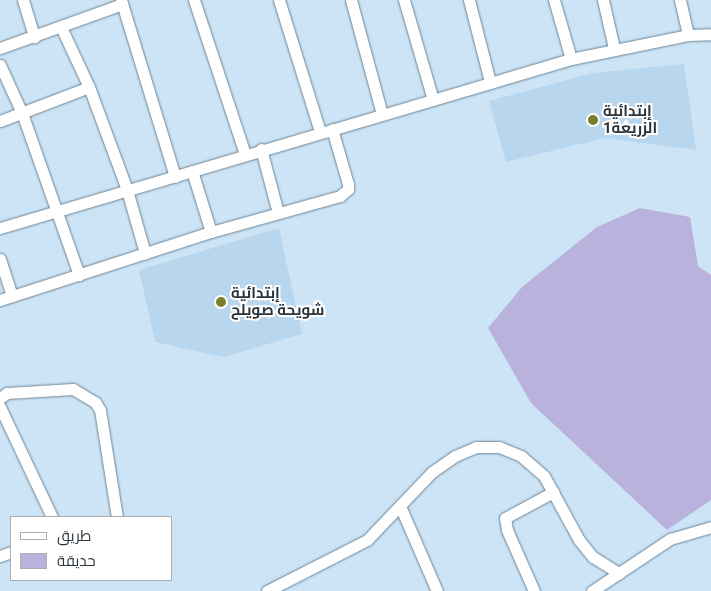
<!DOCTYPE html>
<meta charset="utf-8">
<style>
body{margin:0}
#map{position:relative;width:711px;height:591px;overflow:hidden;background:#cce4f6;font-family:Roboto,Cairo,sans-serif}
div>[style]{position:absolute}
.built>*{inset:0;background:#b8d6ed}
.green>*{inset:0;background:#b9b2dc}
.roads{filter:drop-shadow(0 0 1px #6e8494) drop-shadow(0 0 1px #6e8494)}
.minor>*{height:11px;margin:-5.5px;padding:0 5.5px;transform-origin:5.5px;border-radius:5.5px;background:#fff}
.dots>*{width:14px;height:14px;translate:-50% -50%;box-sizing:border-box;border:2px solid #fff;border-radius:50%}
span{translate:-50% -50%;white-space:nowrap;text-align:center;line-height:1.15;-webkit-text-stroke:4px #fff;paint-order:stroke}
.poi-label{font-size:15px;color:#2b343b;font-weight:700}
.left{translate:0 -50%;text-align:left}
.legend{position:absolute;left:10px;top:516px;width:162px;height:65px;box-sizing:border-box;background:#fff;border:1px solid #aaaeb1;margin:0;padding:6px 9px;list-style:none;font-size:15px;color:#2b343b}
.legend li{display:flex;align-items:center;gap:10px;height:25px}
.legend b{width:25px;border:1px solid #aaaeb1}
</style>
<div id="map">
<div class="built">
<i style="clip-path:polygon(684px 64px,696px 150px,605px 138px,506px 162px,489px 101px,593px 73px)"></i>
<i style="clip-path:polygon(279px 228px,302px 334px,223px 357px,155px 342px,139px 270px)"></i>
</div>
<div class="green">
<i style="clip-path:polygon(640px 208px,690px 217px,698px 266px,711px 275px,711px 500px,667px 530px,531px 403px,488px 328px,522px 287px,597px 227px)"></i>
</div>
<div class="roads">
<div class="minor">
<i style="left:23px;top:0;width:39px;rotate:73deg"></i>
<i style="left:121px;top:0;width:185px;rotate:73deg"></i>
<i style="left:194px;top:0;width:162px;rotate:71.7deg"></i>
<i style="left:279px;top:0;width:138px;rotate:72.7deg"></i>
<i style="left:351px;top:0;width:118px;rotate:74.8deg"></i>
<i style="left:404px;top:0;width:104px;rotate:73.8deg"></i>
<i style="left:469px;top:0;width:85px;rotate:75.6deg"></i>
<i style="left:554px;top:0;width:61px;rotate:73.9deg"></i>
<i style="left:603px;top:0;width:49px;rotate:77.1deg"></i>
<i style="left:680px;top:0;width:36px;rotate:77deg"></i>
<i style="left:61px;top:27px;width:66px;rotate:65deg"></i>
<i style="left:89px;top:87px;width:110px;rotate:69.7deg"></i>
<i style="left:127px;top:190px;width:66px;rotate:74.1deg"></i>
<i style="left:0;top:48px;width:130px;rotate:-19.8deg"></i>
<i style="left:0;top:65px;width:53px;rotate:65.4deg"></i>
<i style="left:22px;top:113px;width:172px;rotate:70.6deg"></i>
<i style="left:0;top:121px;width:95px;rotate:-20.9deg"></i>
<i style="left:261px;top:149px;width:66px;rotate:75.1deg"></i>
<i style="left:192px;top:171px;width:64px;rotate:72.7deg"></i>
<i style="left:0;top:228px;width:595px;rotate:-16.49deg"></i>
<i style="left:571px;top:59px;width:119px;rotate:-11.6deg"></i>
<i style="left:688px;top:35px;width:23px;rotate:-2deg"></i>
<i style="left:0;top:259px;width:39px;rotate:72deg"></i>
<i style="left:0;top:300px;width:222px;rotate:-17.9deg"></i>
<i style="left:211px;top:232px;width:134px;rotate:-15.6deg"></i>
<i style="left:340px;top:196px;width:11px;rotate:-41deg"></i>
<i style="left:348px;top:189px;width:5px;rotate:-90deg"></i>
<i style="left:348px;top:184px;width:57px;rotate:-106.2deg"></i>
<i style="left:0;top:398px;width:9px;rotate:-36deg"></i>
<i style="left:7px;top:393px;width:66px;rotate:-3.5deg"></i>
<i style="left:73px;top:389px;width:26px;rotate:31deg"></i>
<i style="left:95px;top:402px;width:9px;rotate:58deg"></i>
<i style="left:100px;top:410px;width:108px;rotate:81deg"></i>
<i style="left:0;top:407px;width:122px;rotate:64.7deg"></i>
<i style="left:400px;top:506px;width:93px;rotate:66.5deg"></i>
<i style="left:0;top:556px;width:12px;rotate:-20deg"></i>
<i style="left:267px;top:591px;width:112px;rotate:-27deg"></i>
<i style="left:367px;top:540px;width:94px;rotate:-46.3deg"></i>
<i style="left:432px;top:472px;width:28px;rotate:-35deg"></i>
<i style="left:455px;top:456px;width:23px;rotate:-23deg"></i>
<i style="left:476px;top:447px;width:23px"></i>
<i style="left:499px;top:447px;width:24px;rotate:22deg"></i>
<i style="left:521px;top:456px;width:30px;rotate:41deg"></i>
<i style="left:544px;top:476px;width:73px;rotate:61.3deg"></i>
<i style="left:579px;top:540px;width:22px;rotate:51deg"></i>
<i style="left:593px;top:557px;width:31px;rotate:32deg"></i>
<i style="left:534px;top:591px;width:67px;rotate:-113.9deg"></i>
<i style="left:507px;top:530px;width:12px;rotate:-99deg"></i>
<i style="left:505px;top:518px;width:55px;rotate:-28.4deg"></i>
<i style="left:592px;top:591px;width:94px;rotate:-33.7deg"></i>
<i style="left:670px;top:539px;width:43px;rotate:-16.3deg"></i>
</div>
</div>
<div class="dots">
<i style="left:593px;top:120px;background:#787f2a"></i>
<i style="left:221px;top:302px;background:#787f2a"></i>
</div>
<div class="poi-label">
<span class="left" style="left:603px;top:120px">إبتدائية<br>الزريعة1</span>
<span class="left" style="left:231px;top:302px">إبتدائية<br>شويحة صويلح</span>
</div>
<ul class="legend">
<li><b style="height:6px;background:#fff"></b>طريق</li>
<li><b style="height:14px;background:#b9b2dc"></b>حديقة</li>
</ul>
</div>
